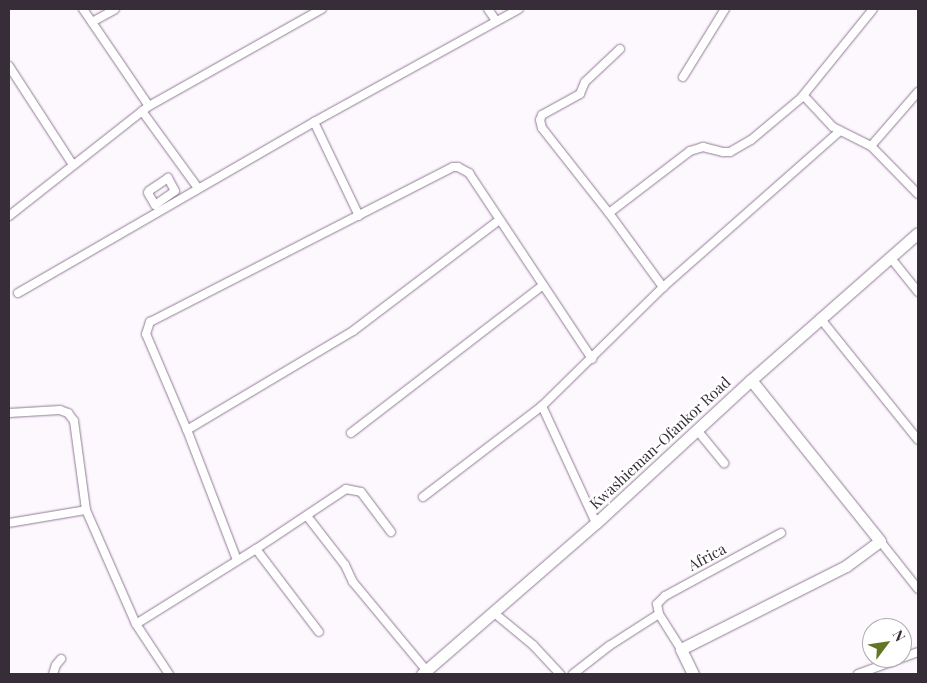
<!DOCTYPE html>
<style>
body{margin:0}
#map{position:relative;width:927px;height:683px;overflow:hidden;background:#fdf8fe;font-family:"Playfair Display",serif}
div>[style]{position:absolute}
.roads{filter:drop-shadow(0 0 1px #917b95) drop-shadow(0 0 1px #917b95)}
.street>*{height:8px;margin:-4px;padding:0 4px;transform-origin:4px;border-radius:4px;background:#fff}
.secondary>*{height:11px;margin:-5.5px;padding:0 5.5px;transform-origin:5.5px;border-radius:5.5px;background:#fff}
span{translate:-50% -50%;white-space:nowrap;text-align:center;line-height:1.15;-webkit-text-stroke:5px #fff;paint-order:stroke}
.street-label{font-size:15px;color:#372d38}
.frame{position:absolute;inset:0;border:10px solid #372d38;pointer-events:none}
.north{position:absolute;left:862px;top:618px;width:50px;height:50px;box-sizing:border-box;background:#fff;border:1px solid #afabaf;border-radius:50%;rotate:59deg;font-size:14px;font-weight:700;line-height:20px;text-align:center;color:#372d38}
.north::after{content:'';display:block;margin:auto;width:18px;height:22px;background:#627525;clip-path:polygon(50% 0,100% 100%,50% 72%,0 100%)}
</style>
<div id="map">
<div class="roads">
<div class="street">
<i style="left:83px;top:9px;width:117px;rotate:55.8deg"></i>
<i style="left:488px;top:9px;width:14px;rotate:56deg"></i>
<i style="left:92px;top:22px;width:26px;rotate:-29deg"></i>
<i style="left:620px;top:49px;width:48px;rotate:136.7deg"></i>
<i style="left:585px;top:82px;width:13px;rotate:113deg"></i>
<i style="left:580px;top:94px;width:43px;rotate:151.1deg"></i>
<i style="left:542px;top:115px;width:5px;rotate:112deg"></i>
<i style="left:540px;top:120px;width:8px;rotate:76deg"></i>
<i style="left:542px;top:128px;width:108px;rotate:51.8deg"></i>
<i style="left:609px;top:213px;width:92px;rotate:53.9deg"></i>
<i style="left:9px;top:66px;width:118px;rotate:57.1deg"></i>
<i style="left:683px;top:77px;width:80px;rotate:-58.3deg"></i>
<i style="left:804px;top:96px;width:42px;rotate:46.9deg"></i>
<i style="left:833px;top:127px;width:42px;rotate:26.6deg"></i>
<i style="left:871px;top:146px;width:67px;rotate:45.6deg"></i>
<i style="left:142px;top:111px;width:95px;rotate:54deg"></i>
<i style="left:314px;top:122px;width:104px;rotate:64.4deg"></i>
<i style="left:871px;top:146px;width:72px;rotate:-49deg"></i>
<i style="left:148px;top:193px;width:14px;rotate:60deg"></i>
<i style="left:155px;top:205px;width:24px;rotate:-35deg"></i>
<i style="left:175px;top:191px;width:15px;rotate:-118deg"></i>
<i style="left:168px;top:178px;width:23px;rotate:146deg"></i>
<i style="left:609px;top:213px;width:102px;rotate:-37.4deg"></i>
<i style="left:690px;top:151px;width:14px;rotate:-17deg"></i>
<i style="left:703px;top:147px;width:21px;rotate:14deg"></i>
<i style="left:723px;top:152px;width:7px"></i>
<i style="left:730px;top:152px;width:24px;rotate:-30deg"></i>
<i style="left:751px;top:140px;width:65px;rotate:-40deg"></i>
<i style="left:801px;top:98px;width:114px;rotate:-51deg"></i>
<i style="left:9px;top:216px;width:178px;rotate:-38.2deg"></i>
<i style="left:149px;top:106px;width:198px;rotate:-29.3deg"></i>
<i style="left:890px;top:257px;width:45px;rotate:51.3deg"></i>
<i style="left:18px;top:293px;width:342px;rotate:-30deg"></i>
<i style="left:314px;top:122px;width:234px;rotate:-28.9deg"></i>
<i style="left:820px;top:318px;width:156px;rotate:51.2deg"></i>
<i style="left:542px;top:406px;width:129px;rotate:65.2deg"></i>
<i style="left:9px;top:413px;width:51px;rotate:-3.4deg"></i>
<i style="left:60px;top:410px;width:9px;rotate:21deg"></i>
<i style="left:68px;top:413px;width:10px;rotate:53deg"></i>
<i style="left:74px;top:421px;width:90px;rotate:82.3deg"></i>
<i style="left:86px;top:510px;width:124px;rotate:66.3deg"></i>
<i style="left:136px;top:624px;width:60px;rotate:56.6deg"></i>
<i style="left:187px;top:430px;width:193px;rotate:-30.8deg"></i>
<i style="left:353px;top:331px;width:182px;rotate:-37.2deg"></i>
<i style="left:697px;top:430px;width:43px;rotate:50.7deg"></i>
<i style="left:351px;top:433px;width:242px;rotate:-37.6deg"></i>
<i style="left:423px;top:497px;width:150px;rotate:-37.4deg"></i>
<i style="left:542px;top:406px;width:170px;rotate:-44.5deg"></i>
<i style="left:663px;top:287px;width:236px;rotate:-41.4deg"></i>
<i style="left:307px;top:516px;width:62px;rotate:52.2deg"></i>
<i style="left:345px;top:565px;width:19px;rotate:65deg"></i>
<i style="left:353px;top:582px;width:116px;rotate:50.3deg"></i>
<i style="left:9px;top:523px;width:78px;rotate:-9.6deg"></i>
<i style="left:880px;top:541px;width:61px;rotate:51.6deg"></i>
<i style="left:256px;top:549px;width:104px;rotate:52.8deg"></i>
<i style="left:237px;top:560px;width:139px;rotate:-111deg"></i>
<i style="left:187px;top:430px;width:104px;rotate:-113.1deg"></i>
<i style="left:146px;top:334px;width:13px;rotate:-72deg"></i>
<i style="left:150px;top:322px;width:340px;rotate:-27.1deg"></i>
<i style="left:453px;top:167px;width:5px"></i>
<i style="left:458px;top:167px;width:13px;rotate:29deg"></i>
<i style="left:469px;top:173px;width:223px;rotate:56.5deg"></i>
<i style="left:493px;top:612px;width:52px;rotate:39.5deg"></i>
<i style="left:533px;top:645px;width:40px;rotate:47deg"></i>
<i style="left:136px;top:624px;width:142px;rotate:-32deg"></i>
<i style="left:256px;top:549px;width:108px;rotate:-33.7deg"></i>
<i style="left:346px;top:489px;width:15px;rotate:11deg"></i>
<i style="left:361px;top:492px;width:50px;rotate:53.1deg"></i>
<i style="left:681px;top:649px;width:41px;rotate:-122.2deg"></i>
<i style="left:659px;top:614px;width:10px;rotate:-101deg"></i>
<i style="left:657px;top:604px;width:11px;rotate:-45deg"></i>
<i style="left:665px;top:596px;width:132px;rotate:-28.5deg"></i>
<i style="left:53px;top:674px;width:9px;rotate:-72deg"></i>
<i style="left:56px;top:665px;width:8px;rotate:-50deg"></i>
<i style="left:573px;top:674px;width:46px;rotate:-37.9deg"></i>
<i style="left:609px;top:646px;width:59px;rotate:-32.6deg"></i>
<i style="left:858px;top:674px;width:64px;rotate:-20.1deg"></i>
</div>
<div class="secondary">
<i style="left:422px;top:674px;width:230px;rotate:-41deg"></i>
<i style="left:596px;top:523px;width:211px;rotate:-42.7deg"></i>
<i style="left:751px;top:380px;width:222px;rotate:-41.4deg"></i>
<i style="left:693px;top:674px;width:28px;rotate:-116deg"></i>
<i style="left:681px;top:649px;width:185px;rotate:-26.7deg"></i>
<i style="left:846px;top:566px;width:42px;rotate:-36.3deg"></i>
<i style="left:880px;top:541px;width:206px;rotate:-128.7deg"></i>
</div>
</div>
<div class="street-label">
<span style="left:660px;top:443px;rotate:-43deg">Kwashieman-Ofankor Road</span>
<span style="left:707px;top:557px;rotate:-28deg">Africa</span>
</div>
<div class="frame"></div>
<div class="north">N</div>
</div>
